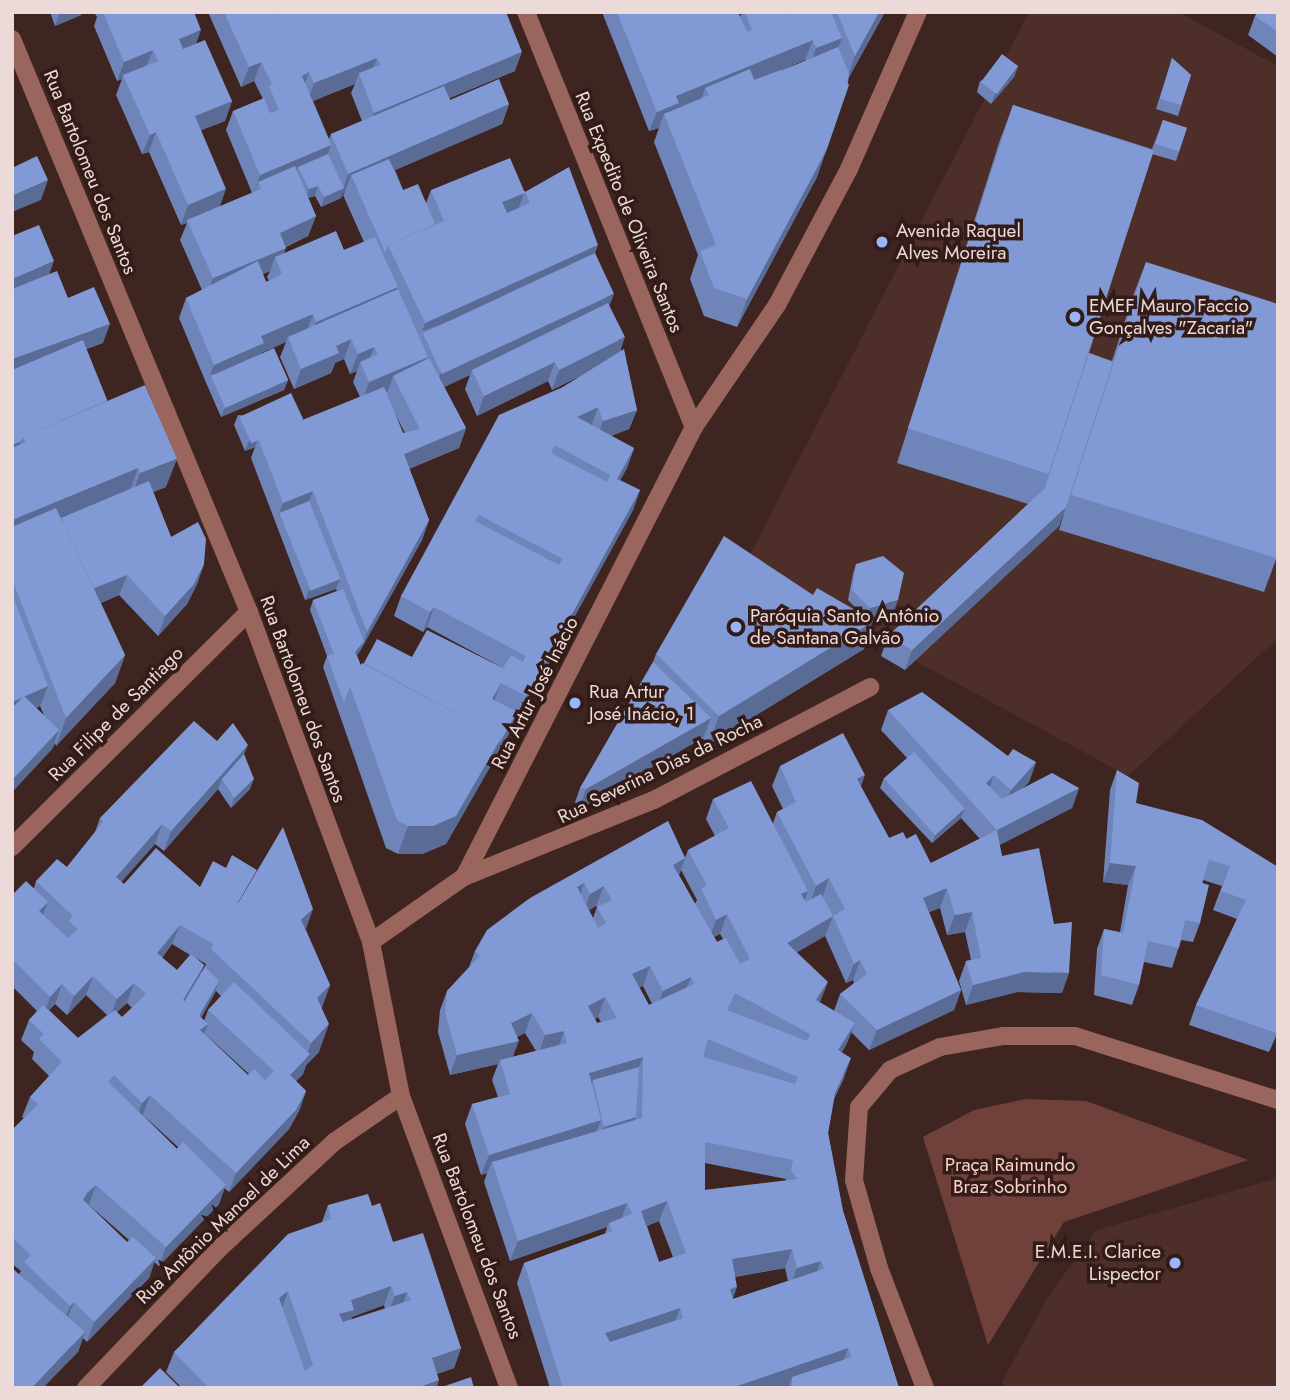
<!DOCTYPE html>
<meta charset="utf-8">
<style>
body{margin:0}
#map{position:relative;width:1290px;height:1400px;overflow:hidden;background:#3e2521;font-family:Jost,sans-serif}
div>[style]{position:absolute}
.built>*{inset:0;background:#4d2e29}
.green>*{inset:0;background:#6f413a}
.minor>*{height:18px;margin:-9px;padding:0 9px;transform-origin:9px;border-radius:9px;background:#99655c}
.wall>*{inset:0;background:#6f84b8}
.shaded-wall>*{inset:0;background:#5a6c96}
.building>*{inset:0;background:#819ad6;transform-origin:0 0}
.dots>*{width:19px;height:19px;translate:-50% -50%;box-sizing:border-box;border:4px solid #331b17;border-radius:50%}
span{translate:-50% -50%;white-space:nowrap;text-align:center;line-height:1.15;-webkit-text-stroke:7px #331b17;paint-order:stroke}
.street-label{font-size:19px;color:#ebdad7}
.poi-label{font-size:19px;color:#ebdad7}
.left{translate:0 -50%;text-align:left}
.right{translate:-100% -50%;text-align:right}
.park-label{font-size:19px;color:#fbd0c9}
.frame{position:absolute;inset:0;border:14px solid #ebdad7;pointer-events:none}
</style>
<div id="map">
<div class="built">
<i style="clip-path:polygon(1029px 12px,1178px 12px,1278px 66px,1278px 638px,1128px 776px,743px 568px)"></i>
<i style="clip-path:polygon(1278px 1178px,1278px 1388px,1006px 1388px,1002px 1382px,1049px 1295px,1097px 1230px)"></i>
</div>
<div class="green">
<i style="clip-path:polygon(1026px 1099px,1086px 1101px,1248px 1160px,1064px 1222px,988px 1345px,923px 1137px,974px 1110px)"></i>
</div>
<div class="minor">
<i style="left:526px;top:12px;width:448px;rotate:68deg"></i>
<i style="left:12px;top:39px;width:620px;rotate:67.53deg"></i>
<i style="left:249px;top:612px;width:352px;rotate:69.7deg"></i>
<i style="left:371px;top:942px;width:157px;rotate:79deg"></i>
<i style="left:401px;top:1096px;width:311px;rotate:69.7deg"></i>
<i style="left:12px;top:847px;width:334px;rotate:-44.8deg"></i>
<i style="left:464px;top:877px;width:205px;rotate:-22.1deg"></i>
<i style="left:654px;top:800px;width:244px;rotate:-27.6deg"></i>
<i style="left:371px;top:942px;width:113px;rotate:-35deg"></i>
<i style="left:464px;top:877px;width:505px;rotate:-62.93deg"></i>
<i style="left:694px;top:427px;width:148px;rotate:-55.8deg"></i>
<i style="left:777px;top:305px;width:154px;rotate:-62.1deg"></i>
<i style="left:849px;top:169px;width:171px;rotate:-66.3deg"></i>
<i style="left:86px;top:1388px;width:194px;rotate:-46.3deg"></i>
<i style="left:220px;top:1248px;width:156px;rotate:-42.9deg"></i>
<i style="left:334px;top:1142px;width:81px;rotate:-34.5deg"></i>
<i style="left:925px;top:1388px;width:129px;rotate:-111deg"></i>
<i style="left:879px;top:1268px;width:91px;rotate:-105.9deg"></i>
<i style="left:854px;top:1180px;width:73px;rotate:-86.1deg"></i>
<i style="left:859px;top:1107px;width:48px;rotate:-50deg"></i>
<i style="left:890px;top:1070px;width:55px;rotate:-24.7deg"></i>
<i style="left:940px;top:1047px;width:65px;rotate:-9.8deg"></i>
<i style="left:1004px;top:1036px;width:71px"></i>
<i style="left:1075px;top:1036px;width:213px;rotate:17.5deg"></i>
</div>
<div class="wall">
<i style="clip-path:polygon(50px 12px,82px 12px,81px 15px,55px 26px)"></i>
<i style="clip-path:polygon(evenodd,94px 12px,194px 12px,196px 44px,232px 101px,225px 121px,201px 130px,219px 207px,252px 193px,226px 130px,233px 111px,263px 99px,254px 81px,241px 87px,208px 12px,506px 12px,515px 71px,450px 98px,450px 100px,509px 104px,502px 124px,395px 170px,403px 190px,426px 203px,431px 190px,525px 191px,595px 253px,637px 410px,629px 429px,611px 436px,634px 448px,627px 468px,620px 480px,640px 490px,633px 510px,520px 716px,516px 714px,510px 732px,446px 844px,422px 854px,398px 854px,386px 848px,323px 667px,327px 656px,310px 610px,313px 600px,337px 591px,336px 589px,305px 600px,251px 458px,255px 447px,245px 451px,234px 425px,238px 415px,303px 420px,360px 397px,353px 382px,357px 371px,350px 374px,344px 359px,335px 363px,331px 373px,294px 389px,280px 357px,286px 342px,261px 353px,261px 354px,288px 380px,284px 390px,221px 417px,207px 385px,179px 318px,186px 298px,202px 290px,180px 240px,187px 223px,181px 225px,149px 152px,142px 154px,116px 95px,122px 79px,117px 81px,94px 26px,97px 17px,94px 12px,355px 84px,351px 93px,362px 121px,331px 134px,329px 139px,313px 101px,355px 84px,94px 12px,345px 192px,343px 195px,364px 242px,344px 250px,284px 253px,286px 247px,308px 236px,316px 216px,308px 198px,315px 196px,321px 207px,341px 198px,343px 193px,345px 192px,94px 12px,270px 271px,267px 277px,269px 281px,266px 282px,263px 274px,270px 271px,94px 12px,584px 374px,563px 387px,401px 596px,394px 616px,423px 632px,427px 627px,503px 668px,412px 657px,364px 663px,361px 666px,357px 655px,360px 651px,422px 540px,429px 520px,409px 469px,459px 448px,466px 428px,444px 387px,470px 375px,465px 389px,477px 416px,548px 381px,552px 390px,584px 374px,94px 12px,395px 414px,405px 433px,403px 433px,395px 414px)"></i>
<i style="clip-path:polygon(evenodd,602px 12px,738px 12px,740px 17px,742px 12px,885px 12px,848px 79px,817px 177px,737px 327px,704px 316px,690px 279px,698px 255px,654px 142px,659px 128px,649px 131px,602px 12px,805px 60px,806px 61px,781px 70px,805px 60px)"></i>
<i style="clip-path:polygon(1278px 12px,1278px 57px,1248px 35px,1255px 16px)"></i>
<i style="clip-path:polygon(1172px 58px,1191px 75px,1178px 116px,1156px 109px)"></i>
<i style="clip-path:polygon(1018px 66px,1014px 77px,991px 104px,977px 92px,980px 81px)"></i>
<i style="clip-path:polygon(1013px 105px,1152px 149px,1163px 120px,1187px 128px,1176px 161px,1152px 154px,1089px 353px,1112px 361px,1133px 296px,1146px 262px,1278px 554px,1264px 592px,1059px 530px,1065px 510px,1059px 526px,905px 670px,881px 656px,888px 636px,1028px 504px,897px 463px,1000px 140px)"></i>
<i style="clip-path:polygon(evenodd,12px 236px,49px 274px,103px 343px,86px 349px,107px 400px,166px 487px,153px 492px,171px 537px,204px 564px,197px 584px,187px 604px,158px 636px,119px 595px,101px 603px,125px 655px,115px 683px,56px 746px,55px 743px,52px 749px,12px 792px,12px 236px,40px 706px,44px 715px,36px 708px,40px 706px)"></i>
<i style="clip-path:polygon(856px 564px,894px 611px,869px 618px,874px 621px,864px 649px,709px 744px,702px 738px,579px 809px,573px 808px,580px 788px,653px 662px,656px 654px,813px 595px,861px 613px,848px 600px,853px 574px)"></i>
<i style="clip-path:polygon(evenodd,888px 710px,1008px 756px,1036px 762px,1029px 782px,1022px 789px,1079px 788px,1072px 808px,999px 845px,1002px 856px,1062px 993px,1017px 992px,966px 1005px,959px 981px,966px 961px,971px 960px,965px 932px,947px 935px,940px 908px,929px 912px,961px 990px,954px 1010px,869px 1050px,851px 1032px,847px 1043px,842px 1052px,844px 1078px,834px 1099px,828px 1133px,843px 1211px,899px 1388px,788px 1388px,789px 1385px,782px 1388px,550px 1388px,517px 1283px,524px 1263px,605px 1234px,607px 1227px,510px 1261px,484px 1182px,487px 1173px,481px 1175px,465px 1124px,472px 1104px,498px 1097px,492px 1080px,498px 1064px,450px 1075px,438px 1032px,440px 1010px,447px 991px,469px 967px,475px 951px,668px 821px,685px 858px,688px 850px,715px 836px,706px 819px,713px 799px,773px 823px,777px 812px,783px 809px,772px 786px,780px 766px,861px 787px,889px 838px,906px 839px,931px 863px,980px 839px,961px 818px,932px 843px,880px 788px,884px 778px,907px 758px,881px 730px,888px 710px,681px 870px,697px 900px,695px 904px,679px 875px,681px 870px,888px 710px,596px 906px,597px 907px,593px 918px,589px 910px,596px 906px,888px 710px,832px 917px,825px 936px,846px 983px,853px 980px,854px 983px,840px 994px,834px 1011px,820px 1003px,797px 952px,825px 936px,832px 917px,888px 710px,720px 934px,723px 939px,717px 942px,714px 937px,720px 934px,888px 710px,643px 986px,652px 1004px,649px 1005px,639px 987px,643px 986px,888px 710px,598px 1017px,601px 1022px,597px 1023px,595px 1019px,598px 1017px,888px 710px,525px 1033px,536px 1051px,513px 1057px,517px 1037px,525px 1033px,888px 710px,705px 1163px,786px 1179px,786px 1181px,705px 1190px,705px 1163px,888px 710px,659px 1221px,673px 1257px,659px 1262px,647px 1226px,659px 1221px,888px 710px,785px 1268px,788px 1281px,733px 1299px,735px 1277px,785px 1268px)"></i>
<i style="clip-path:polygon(evenodd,217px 741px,244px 754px,250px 789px,231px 808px,218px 789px,164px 851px,155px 844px,121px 882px,124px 884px,200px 887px,306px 930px,330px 985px,322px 1007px,319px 1052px,306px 1065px,303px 1074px,296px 1081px,306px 1091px,299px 1111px,289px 1129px,229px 1192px,224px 1188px,219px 1204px,159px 1266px,154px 1262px,149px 1278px,87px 1342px,83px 1338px,78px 1352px,19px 1274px,21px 1271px,12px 1264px,12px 1130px,24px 1118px,22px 1117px,30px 1097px,49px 1076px,32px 1059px,34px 1052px,21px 1040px,29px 1020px,37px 1011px,12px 986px,12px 895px,34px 888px,36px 881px,67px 867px,95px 832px,100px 818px,217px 741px,172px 944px,190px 955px,177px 970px,162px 958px,172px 944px,217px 741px,196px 958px,206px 964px,201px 974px,204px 965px,196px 958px,217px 741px,216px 991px,221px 996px,208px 1010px,204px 1021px,201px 1018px,216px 991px,217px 741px,86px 995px,107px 1015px,78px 1038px,49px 1010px,55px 1004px,67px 1015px,86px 995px,217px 741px,127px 1003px,132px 1008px,122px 1017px,117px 1012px,127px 1003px,217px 741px,204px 1033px,249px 1074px,248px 1075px,204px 1033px,217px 741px,143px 1115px,178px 1147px,177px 1149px,143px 1115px,217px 741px,89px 1205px,129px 1240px,127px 1242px,89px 1205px)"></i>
<i style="clip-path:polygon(1117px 770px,1136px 803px,1278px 867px,1278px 1032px,1269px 1052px,1189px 1025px,1196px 1005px,1237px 919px,1213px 910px,1222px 886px,1203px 880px,1200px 923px,1193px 942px,1181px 940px,1172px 968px,1144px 962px,1139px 985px,1132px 1005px,1094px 995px,1097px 949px,1104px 929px,1120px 932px,1128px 885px,1103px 882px,1110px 790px)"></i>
<i style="clip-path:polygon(evenodd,328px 1205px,372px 1206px,393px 1242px,461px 1348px,454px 1368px,437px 1374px,437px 1388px,182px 1388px,166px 1372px,174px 1352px,322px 1222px,328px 1205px,384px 1305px,385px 1309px,350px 1320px,352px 1317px,384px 1305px)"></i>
</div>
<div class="shaded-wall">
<i style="clip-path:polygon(60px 12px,82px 12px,81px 15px,55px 26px)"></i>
<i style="clip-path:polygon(879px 12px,885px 12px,845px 84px,855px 56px)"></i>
<i style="clip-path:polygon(201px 30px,194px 50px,172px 59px,179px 39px)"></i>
<i style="clip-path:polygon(842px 38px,834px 58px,809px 68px,816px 48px)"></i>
<i style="clip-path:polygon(813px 40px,805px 60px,707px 101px,709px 95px,705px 88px,700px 104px,664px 114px,659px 128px,649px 131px,657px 112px,676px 96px)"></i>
<i style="clip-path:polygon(153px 50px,145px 70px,123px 75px,122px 79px,117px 81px,124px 62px)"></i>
<i style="clip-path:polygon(522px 52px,515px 71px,367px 132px,374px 113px)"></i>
<i style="clip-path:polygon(377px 58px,369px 78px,359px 73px,355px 84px,307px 103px,314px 83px)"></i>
<i style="clip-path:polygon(261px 62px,254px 81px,241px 87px,249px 67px)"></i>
<i style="clip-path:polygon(1018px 66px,1014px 77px,991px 104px,995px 94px)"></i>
<i style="clip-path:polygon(309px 72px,302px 91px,302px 76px)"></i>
<i style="clip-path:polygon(232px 101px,225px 121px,187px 136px,195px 116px)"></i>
<i style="clip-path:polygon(509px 104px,502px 124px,356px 187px,351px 175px,345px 192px,343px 193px,341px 198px,321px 207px,324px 197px,343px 189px,348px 174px)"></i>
<i style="clip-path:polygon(156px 132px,149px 152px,142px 154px,150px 135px)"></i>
<i style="clip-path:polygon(331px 145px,324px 165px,298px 167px,295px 177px,261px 189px,258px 182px,253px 194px,260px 175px)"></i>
<i style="clip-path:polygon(827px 149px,817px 177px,737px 327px,747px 299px)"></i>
<i style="clip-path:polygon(48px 180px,41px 200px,12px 212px,12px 196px)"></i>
<i style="clip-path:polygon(318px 186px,315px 196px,306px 199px,309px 189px)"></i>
<i style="clip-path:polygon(226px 189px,219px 209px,187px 220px,187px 223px,181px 225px,188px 205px)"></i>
<i style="clip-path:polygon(524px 193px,517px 213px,446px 226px)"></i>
<i style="clip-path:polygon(316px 216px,308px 236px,273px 252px,280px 233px)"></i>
<i style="clip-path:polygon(598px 245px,588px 273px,422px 331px,425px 323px)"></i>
<i style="clip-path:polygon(286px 248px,279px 267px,275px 257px,270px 271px,206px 298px,213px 278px)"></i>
<i style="clip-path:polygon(54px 261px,47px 281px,12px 296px,12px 279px)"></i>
<i style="clip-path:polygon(398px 287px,391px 307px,309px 341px,316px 322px)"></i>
<i style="clip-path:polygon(614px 294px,606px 314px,472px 370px,470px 375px,433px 392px,441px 372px)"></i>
<i style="clip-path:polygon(313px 314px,306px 334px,288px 337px,286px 342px,261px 353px,257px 363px,210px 375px,214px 365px,261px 336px)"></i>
<i style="clip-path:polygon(110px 324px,103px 343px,12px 377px,12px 359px)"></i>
<i style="clip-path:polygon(625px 337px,618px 357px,552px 390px,559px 370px)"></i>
<i style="clip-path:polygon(351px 339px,344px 359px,335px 363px,331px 373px,294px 389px,301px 369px,336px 346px)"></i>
<i style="clip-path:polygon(374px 347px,367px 366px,360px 362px,357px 371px,350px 374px,358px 354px)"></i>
<i style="clip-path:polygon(428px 357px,421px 377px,393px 376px,388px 391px,362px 402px,369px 382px)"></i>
<i style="clip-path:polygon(555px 362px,548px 381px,477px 416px,484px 396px)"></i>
<i style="clip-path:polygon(288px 380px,284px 390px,221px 417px,225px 407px)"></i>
<i style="clip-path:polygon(598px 407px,591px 427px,577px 417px)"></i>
<i style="clip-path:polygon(637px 410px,629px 429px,596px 441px,603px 421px)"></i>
<i style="clip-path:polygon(303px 419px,258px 438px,255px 447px,245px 451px,249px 441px)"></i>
<i style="clip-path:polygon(466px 428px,459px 448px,396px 474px,404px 454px)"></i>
<i style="clip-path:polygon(21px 441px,14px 461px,12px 461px,12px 445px)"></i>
<i style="clip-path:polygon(634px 448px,627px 468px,610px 498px,617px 479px)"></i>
<i style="clip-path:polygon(177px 459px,166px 487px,130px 501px,140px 473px)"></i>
<i style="clip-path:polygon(138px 468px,128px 496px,12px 543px,12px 520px)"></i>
<i style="clip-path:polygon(640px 490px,633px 510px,520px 716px,527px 696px)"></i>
<i style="clip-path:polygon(313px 491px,305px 511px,279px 513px,283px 503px)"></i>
<i style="clip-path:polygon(1066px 507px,1059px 526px,905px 670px,912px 650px)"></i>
<i style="clip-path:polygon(429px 520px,422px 540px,360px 651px,351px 662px,355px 652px,364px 641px,367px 632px)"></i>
<i style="clip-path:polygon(204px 564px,197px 584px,187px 604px,158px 636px,165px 616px)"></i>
<i style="clip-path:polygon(127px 575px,119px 595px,81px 611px,88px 591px)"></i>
<i style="clip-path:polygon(340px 579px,336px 589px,305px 600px,309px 590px)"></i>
<i style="clip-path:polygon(898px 600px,894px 611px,866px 619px,870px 608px)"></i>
<i style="clip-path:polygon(434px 607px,427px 627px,423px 632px,430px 612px)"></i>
<i style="clip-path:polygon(874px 621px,864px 649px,709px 744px,719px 716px)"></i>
<i style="clip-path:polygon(125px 655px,115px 683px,56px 746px,66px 718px)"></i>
<i style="clip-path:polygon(501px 683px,494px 702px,492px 699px)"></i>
<i style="clip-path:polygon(48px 686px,40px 706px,12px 719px,12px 702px)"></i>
<i style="clip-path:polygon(517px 712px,510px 732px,446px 844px,422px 854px,398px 854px,408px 826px)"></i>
<i style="clip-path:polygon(711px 718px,703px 738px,579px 809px,586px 789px)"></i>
<i style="clip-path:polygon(59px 730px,52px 749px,12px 792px,12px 780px)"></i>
<i style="clip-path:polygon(248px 745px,240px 764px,222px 779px,218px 789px,164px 851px,171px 831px)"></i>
<i style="clip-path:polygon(1036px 762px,1029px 782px,1004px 809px,1011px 790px)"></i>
<i style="clip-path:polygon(865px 775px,858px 794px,857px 779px)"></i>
<i style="clip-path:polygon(994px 775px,987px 794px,986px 783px)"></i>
<i style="clip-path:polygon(254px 779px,250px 789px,231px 808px,234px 798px)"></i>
<i style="clip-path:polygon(1079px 788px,1072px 808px,990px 850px,997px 830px)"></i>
<i style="clip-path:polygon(965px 808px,961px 818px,932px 843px,936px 833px)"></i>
<i style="clip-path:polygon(162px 824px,155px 844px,108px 897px,116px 877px)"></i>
<i style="clip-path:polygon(685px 858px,678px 878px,673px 865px)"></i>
<i style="clip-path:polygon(1110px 863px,1136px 866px,1128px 885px,1103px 882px)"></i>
<i style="clip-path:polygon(829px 878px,822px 898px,809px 906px,816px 886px)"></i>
<i style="clip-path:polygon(584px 883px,577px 903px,577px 887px)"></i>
<i style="clip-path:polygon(604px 886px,596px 906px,583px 914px,590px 894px)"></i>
<i style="clip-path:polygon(947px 888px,940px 908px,916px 917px,923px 898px)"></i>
<i style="clip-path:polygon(808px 891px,801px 910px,801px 894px)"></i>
<i style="clip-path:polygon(48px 902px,40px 922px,39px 911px)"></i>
<i style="clip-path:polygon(313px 909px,303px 937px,301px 920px)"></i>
<i style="clip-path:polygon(972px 912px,965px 932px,947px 935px,955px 915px)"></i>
<i style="clip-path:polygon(727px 914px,720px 934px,709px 939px,716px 920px)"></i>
<i style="clip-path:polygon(833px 916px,825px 936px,780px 962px,787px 943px)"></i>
<i style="clip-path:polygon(180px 925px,172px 944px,150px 973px,157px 953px)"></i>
<i style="clip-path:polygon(860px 960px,853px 980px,846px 983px,854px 964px)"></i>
<i style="clip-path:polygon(204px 965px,197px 984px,181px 1011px,183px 1000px)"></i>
<i style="clip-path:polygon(650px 966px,643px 986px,625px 994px,632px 974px)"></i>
<i style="clip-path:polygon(1024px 972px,1069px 973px,1062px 993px,1017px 992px,966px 1005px,973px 985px)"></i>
<i style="clip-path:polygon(93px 976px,86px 995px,67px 1015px,74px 996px)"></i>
<i style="clip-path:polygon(691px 977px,683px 996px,656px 1011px,663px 991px)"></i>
<i style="clip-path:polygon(219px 981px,215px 992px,191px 1035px,194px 1025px)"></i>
<i style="clip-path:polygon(828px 982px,820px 1002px,809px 1020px,816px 1000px)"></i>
<i style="clip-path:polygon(134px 983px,127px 1003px,110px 1018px,117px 999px)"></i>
<i style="clip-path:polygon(62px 984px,55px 1004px,43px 1017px,50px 997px)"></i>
<i style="clip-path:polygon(330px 985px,320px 1013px,317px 998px)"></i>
<i style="clip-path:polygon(961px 990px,954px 1010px,869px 1050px,877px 1030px)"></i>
<i style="clip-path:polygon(605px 997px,598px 1017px,581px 1026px,588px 1006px)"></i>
<i style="clip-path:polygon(532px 1013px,525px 1033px,504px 1043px,511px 1023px)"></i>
<i style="clip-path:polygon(855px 1023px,847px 1043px,831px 1070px,838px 1050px)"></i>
<i style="clip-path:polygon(208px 1024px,200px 1044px,200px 1030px)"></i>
<i style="clip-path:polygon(329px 1024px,319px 1052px,306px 1065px,303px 1074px,283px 1095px,290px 1075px,305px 1060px,311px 1043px)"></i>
<i style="clip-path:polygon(1278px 1029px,1278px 1032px,1269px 1052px)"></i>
<i style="clip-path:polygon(564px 1031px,557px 1051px,538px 1055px,545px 1035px)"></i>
<i style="clip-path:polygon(519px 1041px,511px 1061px,500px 1060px,498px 1064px,450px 1075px,457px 1055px)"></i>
<i style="clip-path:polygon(643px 1057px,635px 1077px,593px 1080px,589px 1090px,589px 1073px)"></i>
<i style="clip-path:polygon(851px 1058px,844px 1078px,827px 1112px,835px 1093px)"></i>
<i style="clip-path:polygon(306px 1091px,299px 1111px,289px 1129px,229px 1192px,236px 1173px)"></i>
<i style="clip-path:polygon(150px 1095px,143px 1115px,135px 1122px,142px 1103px)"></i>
<i style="clip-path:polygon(636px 1117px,633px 1127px,601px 1138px,604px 1127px)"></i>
<i style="clip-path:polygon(601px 1120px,594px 1139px,492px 1162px,487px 1173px,481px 1175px,489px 1155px)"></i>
<i style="clip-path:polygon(96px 1185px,89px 1205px,83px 1200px,87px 1193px)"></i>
<i style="clip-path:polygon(226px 1185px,219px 1204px,159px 1266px,166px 1247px)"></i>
<i style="clip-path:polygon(667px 1201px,659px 1221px,634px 1230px,641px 1211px)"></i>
<i style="clip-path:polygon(627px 1203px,620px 1223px,609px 1223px,607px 1227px,510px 1261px,518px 1241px)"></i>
<i style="clip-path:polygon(792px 1249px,785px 1268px,725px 1278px,732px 1259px)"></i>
<i style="clip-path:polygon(156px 1258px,149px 1278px,87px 1342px,94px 1322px)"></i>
<i style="clip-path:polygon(821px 1261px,814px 1280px,789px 1288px,797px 1268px)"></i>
<i style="clip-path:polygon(391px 1286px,384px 1305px,352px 1317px,347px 1329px,332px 1334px,339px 1314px,351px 1300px)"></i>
<i style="clip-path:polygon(737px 1287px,730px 1307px,730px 1289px)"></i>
<i style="clip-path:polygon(288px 1291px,281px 1311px,279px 1298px)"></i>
<i style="clip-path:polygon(407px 1292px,400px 1312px,387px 1315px,395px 1296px)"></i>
<i style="clip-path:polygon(74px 1302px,66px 1322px,62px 1326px,70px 1306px)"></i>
<i style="clip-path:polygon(680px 1308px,673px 1328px,598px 1353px,605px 1333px)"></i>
<i style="clip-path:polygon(85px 1332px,78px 1352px,43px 1388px,32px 1388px)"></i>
<i style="clip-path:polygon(461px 1348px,454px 1368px,424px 1378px,432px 1358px)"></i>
<i style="clip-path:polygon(848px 1348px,841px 1368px,792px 1377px,789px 1385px,782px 1388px,731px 1388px)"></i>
<i style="clip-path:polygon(439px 1380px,437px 1388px,416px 1388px)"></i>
</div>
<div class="building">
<i style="clip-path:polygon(103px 12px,194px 12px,201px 30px,179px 39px,183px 49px,205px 40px,232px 101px,195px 116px,226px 189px,188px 205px,156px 132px,150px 135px,123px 75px,158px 61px,153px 50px,124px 62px)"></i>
<i style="clip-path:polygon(224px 12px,276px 12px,277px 15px,282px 12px,506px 12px,522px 52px,374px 113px,359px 73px,380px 65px,377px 58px,314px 83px,309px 72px,302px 76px,331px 145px,260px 175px,233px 111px,264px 98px,270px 113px,279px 110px,269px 86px,272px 84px,261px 62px,249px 67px)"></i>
<i style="clip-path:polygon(617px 12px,738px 12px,747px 32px,795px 12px,831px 12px,842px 38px,816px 48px,813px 40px,676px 96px,679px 103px,657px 112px)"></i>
<i style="clip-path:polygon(745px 12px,795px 12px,752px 30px)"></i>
<i style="clip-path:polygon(837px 12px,879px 12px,855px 56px)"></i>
<i style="clip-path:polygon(1258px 12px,1278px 12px,1278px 32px,1255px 16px)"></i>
<i style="clip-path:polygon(838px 47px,849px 74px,848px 83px,846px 80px,791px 91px,781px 71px)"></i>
<i style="left:1002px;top:54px;width:20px;height:35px;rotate:37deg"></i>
<i style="clip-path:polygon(1172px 58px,1191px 75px,1181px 105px,1160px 99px)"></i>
<i style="clip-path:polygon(750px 69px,754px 80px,781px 70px,791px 91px,846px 80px,849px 85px,827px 149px,747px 299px,714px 288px,700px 251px,716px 245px,664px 114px,709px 95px,705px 88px)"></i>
<i style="clip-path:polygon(499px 79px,509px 104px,348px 174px,331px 134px,444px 86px,450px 100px)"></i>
<i style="left:1013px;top:105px;width:148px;height:340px;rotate:18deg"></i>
<i style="left:1163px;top:120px;width:25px;height:25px;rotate:18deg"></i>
<i style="clip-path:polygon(328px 154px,344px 188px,324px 197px,318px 186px,309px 189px,298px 167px)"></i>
<i style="clip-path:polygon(37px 156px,48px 180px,12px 196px,12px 168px)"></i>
<i style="clip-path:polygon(510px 158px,525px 193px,502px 202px,500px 197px,444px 221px,431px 190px)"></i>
<i style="clip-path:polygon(389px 159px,403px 190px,418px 184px,435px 224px,388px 245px,385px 252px,351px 175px)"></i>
<i style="clip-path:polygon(295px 166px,316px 216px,280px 233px,286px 248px,213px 278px,187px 220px,261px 189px,258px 182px)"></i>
<i style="clip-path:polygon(569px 167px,598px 245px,425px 323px,388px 245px,500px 197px,507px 213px,530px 203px,525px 192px)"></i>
<i style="clip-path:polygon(39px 225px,54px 261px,12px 279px,12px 236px)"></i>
<i style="clip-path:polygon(336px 231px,344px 250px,375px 237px,398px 287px,316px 322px,313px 314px,261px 336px,264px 343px,214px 365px,186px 298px,258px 261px,266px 282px,282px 274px,275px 257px)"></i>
<i style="left:595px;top:253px;width:45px;height:190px;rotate:65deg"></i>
<i style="clip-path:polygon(1146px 262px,1278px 304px,1278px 554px,1276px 558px,1071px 495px)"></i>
<i style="clip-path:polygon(57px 271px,68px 298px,94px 287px,110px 324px,12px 359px,12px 289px)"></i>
<i style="clip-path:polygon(398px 289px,428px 357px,369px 382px,360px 362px,378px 354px,374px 347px,358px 354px,351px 339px,336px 346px,339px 353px,301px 369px,288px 337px)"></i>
<i style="clip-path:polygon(608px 303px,625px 337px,559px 370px,555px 362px,484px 396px,472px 370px)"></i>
<i style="clip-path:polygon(83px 340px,107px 400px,23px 437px,21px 441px,12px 445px,12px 370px)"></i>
<i style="left:274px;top:348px;width:35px;height:69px;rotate:66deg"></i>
<i style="clip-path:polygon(evenodd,624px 349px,637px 410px,603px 421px,598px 407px,577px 417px,634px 448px,617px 479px,640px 490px,527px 696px,501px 683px,492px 699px,517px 712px,498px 746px,501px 738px,364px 663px,377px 639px,412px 657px,427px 630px,503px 668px,511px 655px,523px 662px,526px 656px,434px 607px,430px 612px,401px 596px,499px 415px,563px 387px,624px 349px,555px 445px,610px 475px,607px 482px,551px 453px,555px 445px,624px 349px,479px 515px,563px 559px,559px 565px,475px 521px,479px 515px)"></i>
<i style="clip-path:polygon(1089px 353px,1113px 362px,1066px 507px,912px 650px,888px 636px,1045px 488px)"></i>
<i style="clip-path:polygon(429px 358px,466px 428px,404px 454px,429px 520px,367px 632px,313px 491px,283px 503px,258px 438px,384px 387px,403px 433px,420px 429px,393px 376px)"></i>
<i style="clip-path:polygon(145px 385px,177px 459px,140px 473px,138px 468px,12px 520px,12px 448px,26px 442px,23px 437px)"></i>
<i style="left:291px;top:393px;width:29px;height:57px;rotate:65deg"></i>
<i style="clip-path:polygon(149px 481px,171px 537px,198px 522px,206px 539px,204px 564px,194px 584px,165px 616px,127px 575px,94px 588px,61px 518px)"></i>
<i style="left:309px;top:501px;width:84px;height:32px;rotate:68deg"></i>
<i style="clip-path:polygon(56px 508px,125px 655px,66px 718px,12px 579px,12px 527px)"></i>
<i style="clip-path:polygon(724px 536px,813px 595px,817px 588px,874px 621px,719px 716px,656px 654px)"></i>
<i style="clip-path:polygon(883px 556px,904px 573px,898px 600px,870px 608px,852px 590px,856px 564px)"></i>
<i style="clip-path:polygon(343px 589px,364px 641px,355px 652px,361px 666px,350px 686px,344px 703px,327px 656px,334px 654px,313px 600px)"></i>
<i style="clip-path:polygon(12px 595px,48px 686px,12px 702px)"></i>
<i style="clip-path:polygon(653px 662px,711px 718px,586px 789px,580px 788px)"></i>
<i style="clip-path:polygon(362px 663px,501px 738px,456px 816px,433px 826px,408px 826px,397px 820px,350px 686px)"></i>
<i style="clip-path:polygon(922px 692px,1008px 756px,1013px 749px,1036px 762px,1011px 790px,994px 775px,986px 783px,1002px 799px,1052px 773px,1079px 788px,997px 830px,888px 710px)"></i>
<i style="clip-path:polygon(24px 696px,59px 730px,12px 780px,12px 708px)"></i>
<i style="clip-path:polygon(194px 721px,217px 741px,233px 723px,248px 745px,171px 831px,162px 824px,116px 877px,124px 884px,156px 848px,200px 887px,213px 861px,226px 868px,232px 855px,257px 870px,214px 944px,180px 925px,157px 953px,177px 970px,191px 954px,204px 965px,183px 1000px,208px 1024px,200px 1030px,248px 1075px,254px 1069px,265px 1080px,274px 1071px,208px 1010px,234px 982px,310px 1054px,290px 1075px,306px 1091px,296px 1110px,236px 1173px,150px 1095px,142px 1103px,114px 1075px,108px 1082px,177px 1149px,183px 1142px,226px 1185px,166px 1247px,96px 1185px,87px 1193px,83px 1200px,127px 1242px,133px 1237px,156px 1258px,94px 1322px,74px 1302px,70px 1306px,24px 1262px,31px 1255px,12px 1237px,12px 1130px,38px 1104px,30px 1097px,62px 1062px,39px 1039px,44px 1034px,29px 1020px,43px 1005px,78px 1038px,115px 1010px,122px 1017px,146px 994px,134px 983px,117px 999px,93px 976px,74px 996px,62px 984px,50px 997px,12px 959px,12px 895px,26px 881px,48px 902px,39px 911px,68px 938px,78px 929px,69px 921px,73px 916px,36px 881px,57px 859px,67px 867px,103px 822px,100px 818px)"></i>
<i style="clip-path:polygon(843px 733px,865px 775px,857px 779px,889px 838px,903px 832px,921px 868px,997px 830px,1002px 856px,1039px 848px,1054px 924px,1072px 922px,1069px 973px,1024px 972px,973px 985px,966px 961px,981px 958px,972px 912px,955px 915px,947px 888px,923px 898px,961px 990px,877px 1030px,840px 994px,867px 974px,860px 960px,854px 964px,833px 916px,845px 909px,829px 878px,816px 886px,777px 812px,796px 802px,780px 766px)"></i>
<i style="left:914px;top:752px;width:76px;height:40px;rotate:48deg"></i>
<i style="clip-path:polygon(244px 754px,254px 779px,234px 798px,222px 779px)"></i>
<i style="clip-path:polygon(1117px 770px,1139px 783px,1136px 803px,1202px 820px,1278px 867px,1278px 1029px,1276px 1033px,1196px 1005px,1246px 900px,1221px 891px,1230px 866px,1209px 860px,1202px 883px,1209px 885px,1200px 923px,1185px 920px,1179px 948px,1148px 941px,1139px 985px,1101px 975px,1104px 929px,1123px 933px,1136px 866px,1110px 863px)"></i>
<i style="clip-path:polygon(evenodd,751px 781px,808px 891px,801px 894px,806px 902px,821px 894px,833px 916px,787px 943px,828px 982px,816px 1000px,855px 1023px,838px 1050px,851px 1058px,835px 1093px,828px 1133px,843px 1211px,899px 1388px,792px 1388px,792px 1377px,852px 1357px,848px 1348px,731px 1388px,563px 1388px,524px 1263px,612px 1231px,609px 1223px,632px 1214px,627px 1203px,518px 1241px,492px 1162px,642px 1118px,643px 1057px,589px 1073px,601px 1120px,489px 1155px,472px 1104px,510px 1094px,500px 1060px,567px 1043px,564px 1031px,545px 1035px,532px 1013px,511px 1023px,519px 1041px,457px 1055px,445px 1012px,447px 991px,480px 956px,475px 951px,487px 930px,530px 898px,668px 821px,685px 858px,673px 865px,717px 942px,726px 938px,740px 964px,750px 959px,727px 914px,716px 920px,701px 888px,707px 886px,688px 850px,729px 828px,713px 799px,751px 781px,584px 883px,590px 894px,604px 886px,612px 900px,597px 907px,606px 923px,598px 928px,577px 887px,584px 883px,751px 781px,650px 966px,663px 991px,691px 977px,694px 984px,649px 1005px,632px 974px,650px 966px,751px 781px,735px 993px,810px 1034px,807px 1041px,727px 1010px,735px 993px,751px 781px,605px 997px,617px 1018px,597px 1023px,588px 1006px,605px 997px,751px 781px,708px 1039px,798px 1077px,795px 1084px,703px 1057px,708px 1039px,751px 781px,705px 1142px,793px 1160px,791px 1170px,797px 1179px,705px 1190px,705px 1142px,751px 781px,667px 1201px,686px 1253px,659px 1262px,641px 1211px,667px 1201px,751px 781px,792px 1249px,797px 1268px,821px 1261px,824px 1269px,733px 1299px,730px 1289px,737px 1287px,732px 1259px,792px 1249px,751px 781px,680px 1308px,683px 1318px,610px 1342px,605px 1333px,680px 1308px)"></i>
<i style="clip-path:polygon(283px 827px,313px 909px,301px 920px,330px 985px,317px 998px,329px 1024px,311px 1043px,211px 949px)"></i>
<i style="left:916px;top:834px;width:33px;height:11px;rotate:63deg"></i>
<i style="clip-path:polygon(205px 967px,219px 981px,199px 1016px,184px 1002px)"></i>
<i style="clip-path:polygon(639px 1067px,636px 1117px,604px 1127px,593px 1080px)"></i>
<i style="clip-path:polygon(evenodd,368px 1194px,372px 1206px,380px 1203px,393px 1242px,423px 1233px,461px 1348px,432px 1358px,439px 1380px,416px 1388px,209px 1388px,174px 1352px,288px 1234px,331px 1219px,328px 1205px,368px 1194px,391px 1286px,395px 1296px,407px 1292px,411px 1300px,343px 1322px,339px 1314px,354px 1310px,351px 1300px,391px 1286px,368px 1194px,288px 1291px,313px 1365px,305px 1371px,279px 1298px,288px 1291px)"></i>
<i style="clip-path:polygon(12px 1268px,85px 1332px,32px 1388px,12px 1388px)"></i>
<i style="clip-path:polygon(160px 1368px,180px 1388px,140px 1388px)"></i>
<i style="clip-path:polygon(471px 1377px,474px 1388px,439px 1388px)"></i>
</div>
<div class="dots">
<i style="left:882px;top:242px;background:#97b6fd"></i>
<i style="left:1075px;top:317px;background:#97b6fd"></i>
<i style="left:736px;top:627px;background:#97b6fd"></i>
<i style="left:575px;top:703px;background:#97b6fd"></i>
<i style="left:1175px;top:1263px;background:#97b6fd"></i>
</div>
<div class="street-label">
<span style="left:90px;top:172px;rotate:68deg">Rua Bartolomeu dos Santos</span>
<span style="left:629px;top:212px;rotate:68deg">Rua Expedito de Oliveira Santos</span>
<span style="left:535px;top:693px;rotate:-63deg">Rua Artur José Inácio</span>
<span style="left:303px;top:699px;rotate:70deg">Rua Bartolomeu dos Santos</span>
<span style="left:116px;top:714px;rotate:-45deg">Rua Filipe de Santiago</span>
<span style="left:660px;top:769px;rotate:-26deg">Rua Severina Dias da Rocha</span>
<span style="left:223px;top:1220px;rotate:-44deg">Rua Antônio Manoel de Lima</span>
<span style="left:477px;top:1236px;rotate:69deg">Rua Bartolomeu dos Santos</span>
</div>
<div class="poi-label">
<span class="left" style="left:896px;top:242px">Avenida Raquel<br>Alves Moreira</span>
<span class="left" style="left:1089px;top:317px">EMEF Mauro Faccio<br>Gonçalves "Zacaria"</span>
<span class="left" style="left:750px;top:627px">Paróquia Santo Antônio<br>de Santana Galvão</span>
<span class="left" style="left:589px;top:703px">Rua Artur<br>José Inácio, 1</span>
<span class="right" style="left:1161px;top:1263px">E.M.E.I. Clarice<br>Lispector</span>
</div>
<div class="park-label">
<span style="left:1010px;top:1176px">Praça Raimundo<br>Braz Sobrinho</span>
</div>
<div class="frame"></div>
</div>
